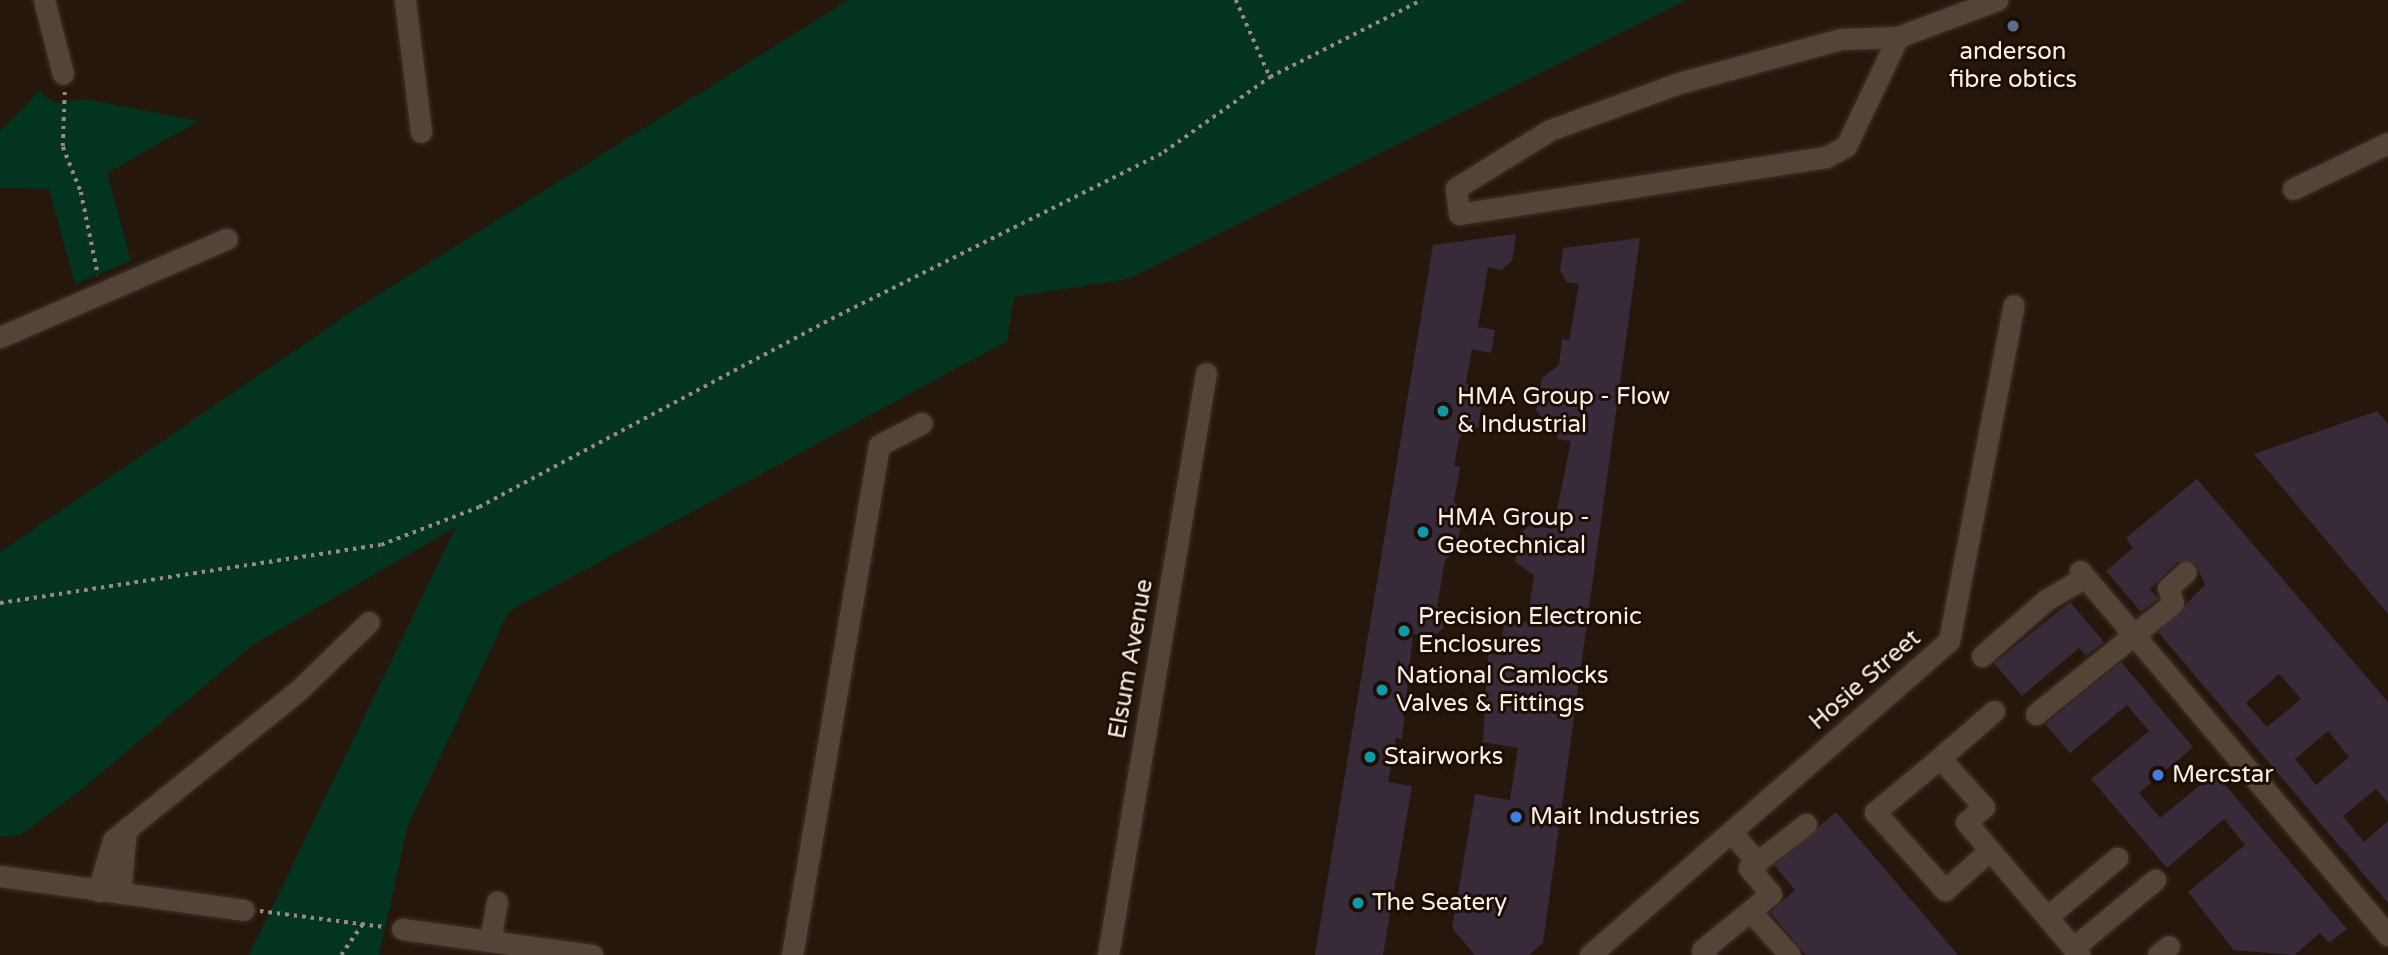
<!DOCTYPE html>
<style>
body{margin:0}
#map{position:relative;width:2388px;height:955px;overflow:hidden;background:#25170c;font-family:"Varela Round",sans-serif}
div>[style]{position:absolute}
.green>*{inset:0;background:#023420}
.building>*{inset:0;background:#382b39}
.path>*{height:3.5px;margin-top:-1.75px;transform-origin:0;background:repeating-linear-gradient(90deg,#978b82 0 3.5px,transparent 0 8.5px)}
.roads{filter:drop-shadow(0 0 2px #3d332e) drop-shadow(0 0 2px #3d332e)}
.minor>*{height:21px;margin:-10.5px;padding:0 10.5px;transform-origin:10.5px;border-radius:10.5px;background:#544437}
.dots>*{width:19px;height:19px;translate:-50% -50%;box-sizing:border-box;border:4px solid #1c0e04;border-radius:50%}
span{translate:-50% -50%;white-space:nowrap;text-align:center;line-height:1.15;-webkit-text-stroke:6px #1c0e04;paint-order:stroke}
.poi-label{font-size:24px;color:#faf0e8}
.left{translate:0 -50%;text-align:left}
.street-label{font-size:24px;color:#faf0e8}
</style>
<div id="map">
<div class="green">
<i style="clip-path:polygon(848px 0,1686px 0,1128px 279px,1014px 297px,1007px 341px,509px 611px,408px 825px,379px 955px,249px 955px,456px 527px,253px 645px,80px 791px,20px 835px,0 837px,0 552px,357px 308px)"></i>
<i style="clip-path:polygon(39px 91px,55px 103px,84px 99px,199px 121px,107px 173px,131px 261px,75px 284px,49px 189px,0 188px,0 131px)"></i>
</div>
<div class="building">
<i style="clip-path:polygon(1516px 234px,1512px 261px,1501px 270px,1488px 267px,1478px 327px,1495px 330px,1491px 353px,1472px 349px,1466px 383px,1483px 396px,1478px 428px,1467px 426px,1459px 439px,1454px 466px,1460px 467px,1454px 501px,1463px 513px,1456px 551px,1445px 560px,1437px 607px,1446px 609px,1443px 629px,1432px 637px,1413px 634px,1402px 739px,1396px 738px,1388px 782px,1412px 786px,1383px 955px,1315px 955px,1433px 245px)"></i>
<i style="clip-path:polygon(1640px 238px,1543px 943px,1529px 955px,1475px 955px,1452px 928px,1475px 794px,1510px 800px,1518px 748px,1483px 742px,1488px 653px,1499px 655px,1505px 619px,1527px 622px,1534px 575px,1515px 562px,1520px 533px,1531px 525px,1553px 529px,1571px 441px,1557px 439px,1560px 424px,1544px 421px,1536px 410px,1542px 378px,1559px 365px,1562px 339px,1569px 340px,1579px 284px,1567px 282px,1560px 271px,1563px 248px)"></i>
<i style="clip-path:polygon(2377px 411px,2388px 424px,2388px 614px,2254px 454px)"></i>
<i style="clip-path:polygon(evenodd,2197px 479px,2388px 702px,2388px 803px,2376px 789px,2343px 816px,2364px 842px,2388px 821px,2388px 903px,2158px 632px,2205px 585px,2196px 564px,2177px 562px,2150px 589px,2158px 599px,2141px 612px,2106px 571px,2133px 548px,2126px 538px,2197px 479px,2279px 674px,2301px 699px,2267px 727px,2246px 703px,2279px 674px,2197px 479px,2328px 731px,2349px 757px,2316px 785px,2295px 759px,2328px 731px)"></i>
<i style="clip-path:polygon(2070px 602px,2104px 642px,2086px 656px,2079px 648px,2022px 696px,1994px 663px)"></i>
<i style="clip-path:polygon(2121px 662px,2193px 747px,2139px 793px,2160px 818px,2215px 773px,2347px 929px,2329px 943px,2320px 933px,2294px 955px,2234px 950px,2188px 892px,2245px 845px,2224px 819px,2167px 868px,2091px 779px,2149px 731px,2127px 705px,2070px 753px,2045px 724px)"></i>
<i style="clip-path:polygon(1836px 812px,1958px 955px,1806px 955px,1770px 912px,1795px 890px,1774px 865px)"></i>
</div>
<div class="path">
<i style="left:1236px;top:0;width:84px;rotate:66.2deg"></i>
<i style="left:65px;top:92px;width:55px;rotate:92.1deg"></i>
<i style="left:63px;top:147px;width:48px;rotate:68.2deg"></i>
<i style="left:81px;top:192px;width:85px;rotate:78.4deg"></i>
<i style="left:0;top:603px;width:385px;rotate:-8.7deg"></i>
<i style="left:381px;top:545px;width:105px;rotate:-21.2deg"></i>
<i style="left:479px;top:507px;width:408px;rotate:-28.1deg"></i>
<i style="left:839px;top:315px;width:364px;rotate:-26.6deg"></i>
<i style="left:1164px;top:152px;width:130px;rotate:-35.3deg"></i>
<i style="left:1270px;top:77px;width:170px;rotate:-26.9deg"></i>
<i style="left:260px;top:911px;width:125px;rotate:7.4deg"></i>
<i style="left:341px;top:955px;width:38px;rotate:-55deg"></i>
</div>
<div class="roads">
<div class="minor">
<i style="left:44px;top:0;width:76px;rotate:75.6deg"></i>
<i style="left:405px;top:0;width:133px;rotate:83.1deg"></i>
<i style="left:1898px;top:37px;width:121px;rotate:115.5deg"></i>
<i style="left:1846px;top:146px;width:23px;rotate:151deg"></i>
<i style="left:1826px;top:157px;width:371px;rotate:171.2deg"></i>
<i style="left:1459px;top:214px;width:26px;rotate:-97deg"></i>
<i style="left:1456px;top:188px;width:110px;rotate:-31.7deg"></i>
<i style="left:1550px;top:130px;width:137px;rotate:-20deg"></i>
<i style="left:1679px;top:83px;width:168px;rotate:-15.2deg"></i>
<i style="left:1841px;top:39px;width:57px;rotate:-2deg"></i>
<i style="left:1898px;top:37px;width:106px;rotate:-20.5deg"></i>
<i style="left:2293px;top:189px;width:106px;rotate:-25.8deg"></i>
<i style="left:0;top:337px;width:247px;rotate:-23.4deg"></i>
<i style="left:2080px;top:571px;width:477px;rotate:49.8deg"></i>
<i style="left:1982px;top:656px;width:85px;rotate:-41.2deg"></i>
<i style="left:2046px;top:600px;width:45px;rotate:-30.5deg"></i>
<i style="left:1994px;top:711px;width:72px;rotate:139deg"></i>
<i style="left:1940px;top:758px;width:66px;rotate:48.1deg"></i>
<i style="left:1984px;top:807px;width:23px;rotate:140deg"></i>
<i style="left:1966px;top:822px;width:175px;rotate:49.6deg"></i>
<i style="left:2036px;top:714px;width:176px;rotate:-39deg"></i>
<i style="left:2173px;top:603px;width:16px;rotate:-108deg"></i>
<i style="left:2168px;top:588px;width:24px;rotate:-42deg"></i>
<i style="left:1940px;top:758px;width:85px;rotate:140.3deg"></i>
<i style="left:1875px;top:812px;width:105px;rotate:48.1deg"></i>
<i style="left:1945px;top:890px;width:60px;rotate:-41.6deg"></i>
<i style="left:1757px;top:862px;width:62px;rotate:-37.8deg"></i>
<i style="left:0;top:876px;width:246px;rotate:7.9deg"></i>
<i style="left:98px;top:891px;width:53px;rotate:-73.6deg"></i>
<i style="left:113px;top:840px;width:240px;rotate:-38.9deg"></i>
<i style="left:300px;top:689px;width:96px;rotate:-44.2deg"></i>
<i style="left:120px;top:893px;width:63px;rotate:-84.6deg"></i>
<i style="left:1750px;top:911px;width:59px;rotate:47.7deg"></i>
<i style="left:2047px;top:917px;width:92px;rotate:-40.1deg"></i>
<i style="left:402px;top:929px;width:192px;rotate:7.8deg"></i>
<i style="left:490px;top:941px;width:40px;rotate:-80deg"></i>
<i style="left:2073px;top:948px;width:107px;rotate:-39.7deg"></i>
<i style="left:792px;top:955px;width:517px;rotate:-80.32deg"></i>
<i style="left:879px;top:445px;width:48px;rotate:-27.1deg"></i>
<i style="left:1108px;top:955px;width:590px;rotate:-80.44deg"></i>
<i style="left:1590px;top:955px;width:477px;rotate:-41.2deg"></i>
<i style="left:1949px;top:641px;width:342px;rotate:-79.1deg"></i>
<i style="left:1706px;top:955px;width:6px;rotate:-129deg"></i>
<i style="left:1702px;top:950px;width:89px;rotate:-39.1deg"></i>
<i style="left:1771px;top:894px;width:34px;rotate:-130deg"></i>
<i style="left:1749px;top:868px;width:10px;rotate:-37deg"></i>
<i style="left:1757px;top:862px;width:40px;rotate:-131deg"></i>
<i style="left:2158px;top:955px;width:14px;rotate:-39deg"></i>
</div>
</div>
<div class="dots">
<i style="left:2013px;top:26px;background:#5c6f8a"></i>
<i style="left:1443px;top:411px;background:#0f9aa8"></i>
<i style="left:1423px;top:532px;background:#0f9aa8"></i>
<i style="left:1404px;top:631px;background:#0f9aa8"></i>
<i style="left:1382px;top:690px;background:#0f9aa8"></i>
<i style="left:1370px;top:757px;background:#0f9aa8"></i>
<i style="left:2158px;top:775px;background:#3f7fe0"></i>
<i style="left:1516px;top:817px;background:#3f7fe0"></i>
<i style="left:1358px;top:903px;background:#0f9aa8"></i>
</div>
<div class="poi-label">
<span style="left:2013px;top:66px">anderson<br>fibre obtics</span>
<span class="left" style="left:1457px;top:411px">HMA Group - Flow<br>&amp; Industrial</span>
<span class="left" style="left:1437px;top:532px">HMA Group -<br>Geotechnical</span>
<span class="left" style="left:1418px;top:631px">Precision Electronic<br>Enclosures</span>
<span class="left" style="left:1396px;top:690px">National Camlocks<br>Valves &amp; Fittings</span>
<span class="left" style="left:1384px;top:757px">Stairworks</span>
<span class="left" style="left:2172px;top:775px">Mercstar</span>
<span class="left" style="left:1530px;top:817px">Mait Industries</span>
<span class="left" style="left:1372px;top:903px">The Seatery</span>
</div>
<div class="street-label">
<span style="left:1131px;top:659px;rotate:-80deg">Elsum Avenue</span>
<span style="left:1865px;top:680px;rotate:-41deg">Hosie Street</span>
</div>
</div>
